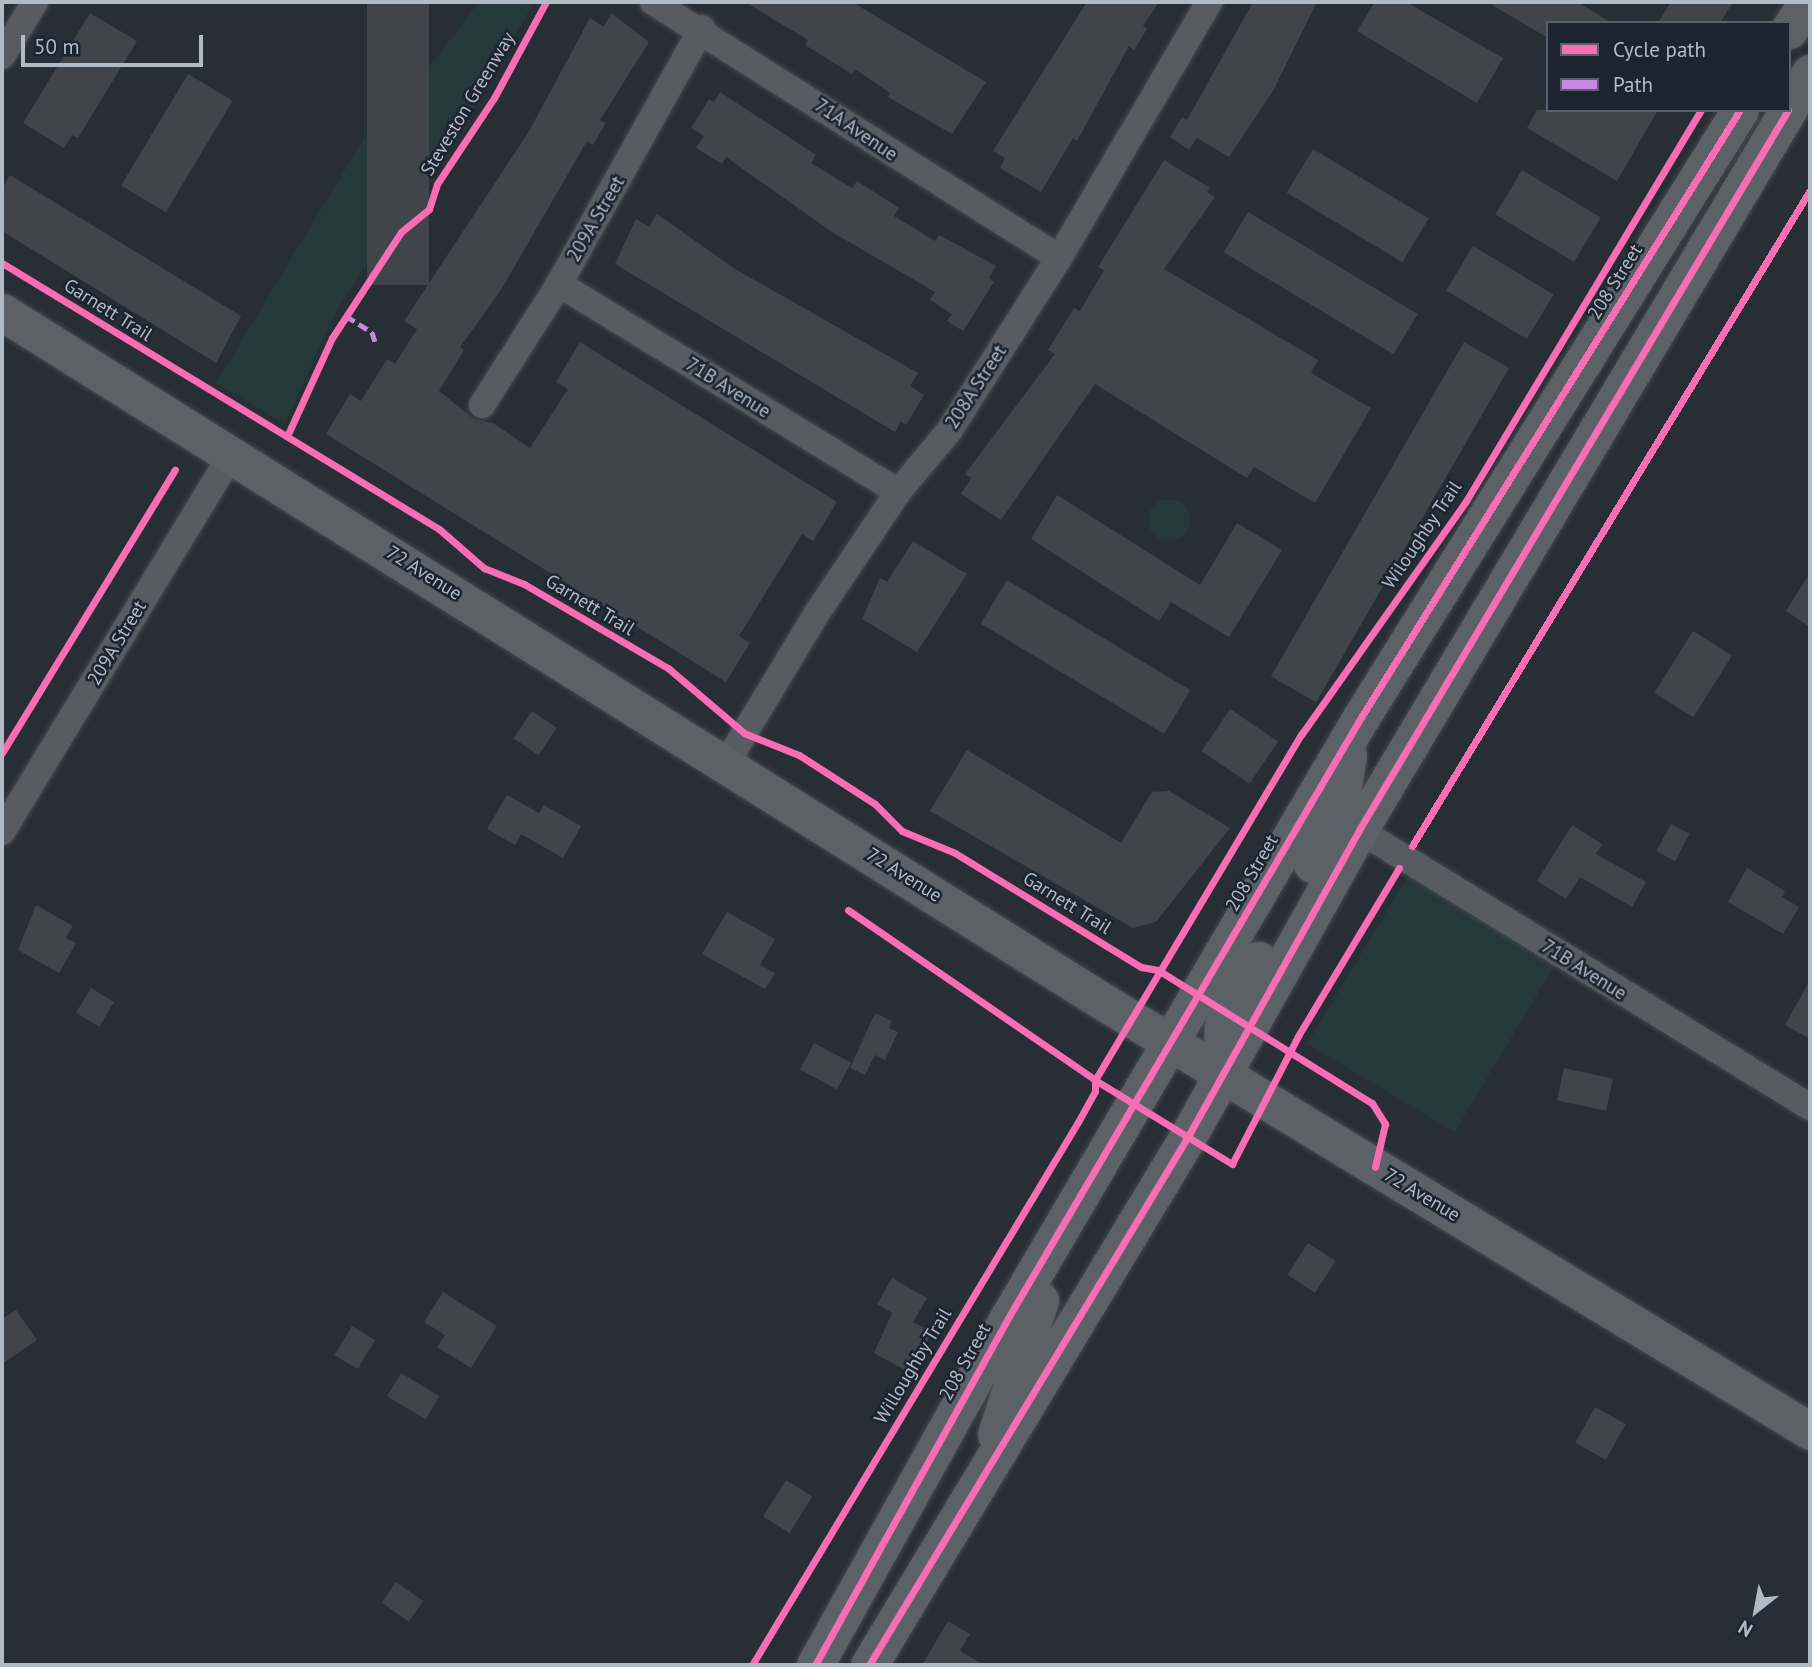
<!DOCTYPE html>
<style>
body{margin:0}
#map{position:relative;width:1812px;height:1667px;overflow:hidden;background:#282e35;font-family:"PT Sans",sans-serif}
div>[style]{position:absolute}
.green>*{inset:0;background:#25383a;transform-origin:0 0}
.round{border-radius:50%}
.building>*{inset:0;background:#40454b;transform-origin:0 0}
.roads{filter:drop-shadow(0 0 2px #464a50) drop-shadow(0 0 2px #464a50)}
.street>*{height:26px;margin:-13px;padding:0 13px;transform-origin:13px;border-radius:13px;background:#575c63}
.secondary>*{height:37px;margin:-18.5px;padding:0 18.5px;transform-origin:18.5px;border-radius:18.5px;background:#5c6168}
.quiet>*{height:5px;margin-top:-2.5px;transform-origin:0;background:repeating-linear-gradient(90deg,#c787e3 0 10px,transparent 0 15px)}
.cycleway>*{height:7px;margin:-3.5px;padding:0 3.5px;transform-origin:3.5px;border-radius:3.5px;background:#f96db3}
span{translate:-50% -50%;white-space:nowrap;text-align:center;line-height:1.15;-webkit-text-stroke:5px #1c252f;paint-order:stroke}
.street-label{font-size:19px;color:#b1bbc6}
.frame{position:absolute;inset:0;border:4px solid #b1bbc6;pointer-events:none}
.legend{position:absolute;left:1546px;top:21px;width:245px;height:91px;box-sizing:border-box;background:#1c252f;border:2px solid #58616b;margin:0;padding:9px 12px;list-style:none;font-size:21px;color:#b1bbc6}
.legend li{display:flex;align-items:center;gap:14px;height:35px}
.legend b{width:35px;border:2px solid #58616b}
.north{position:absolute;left:1721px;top:1576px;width:70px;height:70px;-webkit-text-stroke:5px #1c252f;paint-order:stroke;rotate:211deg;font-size:19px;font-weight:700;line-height:28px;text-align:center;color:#b1bbc6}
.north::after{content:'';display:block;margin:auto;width:24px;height:32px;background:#b1bbc6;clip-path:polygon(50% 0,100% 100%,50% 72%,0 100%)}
.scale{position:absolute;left:21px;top:35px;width:182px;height:32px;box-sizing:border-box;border:4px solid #b1bbc6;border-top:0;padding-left:9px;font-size:21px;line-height:24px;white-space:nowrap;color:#b1bbc6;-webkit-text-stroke:5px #1c252f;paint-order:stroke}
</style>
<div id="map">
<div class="green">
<i style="clip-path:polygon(479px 2px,534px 2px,419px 203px,401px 216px,337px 309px,285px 424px,216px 383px,395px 87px,411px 91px)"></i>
<i class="round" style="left:1148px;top:499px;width:42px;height:42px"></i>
<i style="left:1409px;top:874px;width:172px;height:198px;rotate:31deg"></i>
</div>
<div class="building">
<i style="left:367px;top:2px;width:62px;height:283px"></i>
<i style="clip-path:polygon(745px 2px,852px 2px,986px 82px,952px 134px,888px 97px,890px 93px,855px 69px,852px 74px,805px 45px,808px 40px)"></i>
<i style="clip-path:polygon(1087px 2px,1159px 2px,1143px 26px,1147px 29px,1134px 50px,1129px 46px,1077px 141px,1073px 138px,1041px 192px,1000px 168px,1005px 158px,993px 151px)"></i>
<i style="clip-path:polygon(1253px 2px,1317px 2px,1273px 91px,1229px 157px,1197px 138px,1189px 150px,1170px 137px,1182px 117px,1187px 120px)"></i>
<i style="clip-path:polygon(1375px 2px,1406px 2px,1503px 58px,1477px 103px,1357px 31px)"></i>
<i style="clip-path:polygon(1487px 2px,1577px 2px,1612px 23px,1548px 23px,1548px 38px)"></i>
<i style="clip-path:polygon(1671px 2px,1733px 2px,1720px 23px,1658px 23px)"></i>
<i style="clip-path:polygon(90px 13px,137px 41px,78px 138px,72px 135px,64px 148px,23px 123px)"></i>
<i style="clip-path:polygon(611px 13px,649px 42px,600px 120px,606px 123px,593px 145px,587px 141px,501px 290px,460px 347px,464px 350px,439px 391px,474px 419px,493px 423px,530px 448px,568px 389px,556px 382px,580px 342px,837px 502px,813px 541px,802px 534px,739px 636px,750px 643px,726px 682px,326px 434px,350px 394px,361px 401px,387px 359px,395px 364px,417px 329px,404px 321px,528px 133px,590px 18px,604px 27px)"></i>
<i style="left:188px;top:74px;width:52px;height:130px;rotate:31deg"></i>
<i style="clip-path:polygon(720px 92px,816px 155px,811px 163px,852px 188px,857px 181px,899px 208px,894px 216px,935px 241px,939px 235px,996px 266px,989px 278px,994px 282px,963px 331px,947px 321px,952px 314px,930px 300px,935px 292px,832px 232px,726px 157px,722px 164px,696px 148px,704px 136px,691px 128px,709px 99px,714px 102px)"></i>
<i style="clip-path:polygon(1537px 110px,1658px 110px,1617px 181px,1527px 128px)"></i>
<i style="left:1313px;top:149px;width:135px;height:51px;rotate:31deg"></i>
<i style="clip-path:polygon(1164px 160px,1210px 188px,1207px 192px,1215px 197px,1164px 269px,1318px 360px,1311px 373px,1371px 408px,1315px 503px,1254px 467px,1247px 478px,1095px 384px,1001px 520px,961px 494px,971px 478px,965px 474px,1055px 354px,1048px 350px,1074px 308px,1080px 311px,1104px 270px,1098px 267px)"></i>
<i style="left:1522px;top:170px;width:92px;height:52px;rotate:31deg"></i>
<i style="clip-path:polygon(10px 175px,241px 316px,216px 363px,2px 231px,2px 189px)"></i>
<i style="left:1248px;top:212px;width:198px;height:47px;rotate:31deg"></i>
<i style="clip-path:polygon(657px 214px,735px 269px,918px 373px,910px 386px,924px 395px,906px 425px,901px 421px,895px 432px,615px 264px,636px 219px,649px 227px)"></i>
<i style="left:1473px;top:246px;width:94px;height:52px;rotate:31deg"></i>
<i style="left:1464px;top:342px;width:52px;height:386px;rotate:30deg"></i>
<i style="clip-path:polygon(1057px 495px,1200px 585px,1237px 523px,1282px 550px,1229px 637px,1171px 602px,1159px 621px,1031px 539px)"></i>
<i style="clip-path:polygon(913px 541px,967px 574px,917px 652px,862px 619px,880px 578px,887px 582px)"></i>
<i style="clip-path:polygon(1810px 573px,1810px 627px,1786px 611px)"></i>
<i style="left:1007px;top:580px;width:214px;height:51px;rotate:31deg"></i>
<i style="left:1693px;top:631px;width:46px;height:73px;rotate:32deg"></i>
<i style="left:1230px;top:709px;width:58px;height:51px;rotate:34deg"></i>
<i style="left:532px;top:711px;width:30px;height:33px;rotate:34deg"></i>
<i style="clip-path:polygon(967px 750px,1121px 843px,1152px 792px,1169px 791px,1230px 828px,1156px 922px,1133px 928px,930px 811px)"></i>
<i style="clip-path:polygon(507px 795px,539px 813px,544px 805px,581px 826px,563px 858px,521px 834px,515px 845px,487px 829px)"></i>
<i style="left:1671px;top:824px;width:21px;height:31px;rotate:28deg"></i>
<i style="clip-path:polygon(1572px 825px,1602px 844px,1596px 854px,1646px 882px,1632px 907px,1580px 877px,1566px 899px,1537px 881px)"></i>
<i style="clip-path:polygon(1747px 868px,1785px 891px,1782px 897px,1799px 907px,1783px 934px,1728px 902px)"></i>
<i style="clip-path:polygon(36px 905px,73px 926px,66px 938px,76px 943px,59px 973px,18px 950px)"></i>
<i style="clip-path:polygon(727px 912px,775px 939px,760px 965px,775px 973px,765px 989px,702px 954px)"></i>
<i style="clip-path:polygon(1810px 980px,1810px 1039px,1785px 1025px)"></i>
<i style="left:91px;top:988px;width:27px;height:29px;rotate:31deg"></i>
<i style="clip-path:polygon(875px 1013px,892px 1021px,889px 1028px,898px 1032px,885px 1060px,875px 1055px,865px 1075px,850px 1068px)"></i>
<i style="left:814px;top:1043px;width:42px;height:30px;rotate:28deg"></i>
<i style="left:1564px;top:1068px;width:50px;height:33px;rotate:12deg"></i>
<i style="left:1308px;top:1243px;width:33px;height:38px;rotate:33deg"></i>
<i style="clip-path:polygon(892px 1278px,927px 1298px,913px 1322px,932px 1332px,910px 1373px,874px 1353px,892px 1313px,877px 1304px)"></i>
<i style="clip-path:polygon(443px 1292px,497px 1326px,471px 1368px,437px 1347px,445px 1335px,424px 1322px)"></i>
<i style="clip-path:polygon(16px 1310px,37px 1340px,2px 1364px,2px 1319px)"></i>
<i style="left:352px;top:1326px;width:27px;height:34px;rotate:31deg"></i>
<i style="left:401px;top:1373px;width:45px;height:27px;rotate:31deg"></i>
<i style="left:1595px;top:1407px;width:35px;height:41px;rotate:29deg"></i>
<i style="left:786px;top:1480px;width:31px;height:43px;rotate:32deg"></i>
<i style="left:396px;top:1582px;width:33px;height:25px;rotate:35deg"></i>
<i style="clip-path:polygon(948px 1621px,970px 1634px,960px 1651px,984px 1665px,922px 1665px)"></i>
</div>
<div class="roads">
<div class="street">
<i style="left:653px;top:2px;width:480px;rotate:32.2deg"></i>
<i style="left:2px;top:56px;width:63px;rotate:-58.6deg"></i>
<i style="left:559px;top:284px;width:398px;rotate:31.5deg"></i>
<i style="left:482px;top:405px;width:143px;rotate:-57.5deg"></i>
<i style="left:559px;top:284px;width:293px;rotate:-60.8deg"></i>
<i style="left:727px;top:762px;width:174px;rotate:-58.9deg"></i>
<i style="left:817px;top:613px;width:146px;rotate:-56.2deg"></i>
<i style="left:898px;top:492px;width:80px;rotate:-50.1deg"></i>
<i style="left:949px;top:431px;width:205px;rotate:-57.6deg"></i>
<i style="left:1059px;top:258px;width:297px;rotate:-59.6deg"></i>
<i style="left:1359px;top:830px;width:529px;rotate:31.56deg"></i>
<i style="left:2px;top:832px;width:442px;rotate:-58.7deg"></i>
</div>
<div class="secondary">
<i style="left:1789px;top:30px;width:33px;rotate:-57deg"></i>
<i style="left:1789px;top:108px;width:41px;rotate:-59deg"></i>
<i style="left:2px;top:312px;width:1304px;rotate:32.06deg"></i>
<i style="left:1107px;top:1004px;width:823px;rotate:31.27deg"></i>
<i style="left:1312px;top:864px;width:59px;rotate:-63deg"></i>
<i style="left:1339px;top:811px;width:57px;rotate:-80.9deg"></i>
<i style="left:1221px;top:1061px;width:35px;rotate:-87deg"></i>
<i style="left:1223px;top:1026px;width:75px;rotate:-62.1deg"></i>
<i style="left:996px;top:1434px;width:141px;rotate:-71.8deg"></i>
<i style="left:815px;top:1665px;width:397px;rotate:-60.9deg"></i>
<i style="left:1008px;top:1318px;width:695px;rotate:-59.56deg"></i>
<i style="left:1360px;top:719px;width:718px;rotate:-58.04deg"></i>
<i style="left:869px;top:1665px;width:616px;rotate:-58.89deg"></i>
<i style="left:1187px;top:1138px;width:353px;rotate:-60.8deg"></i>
<i style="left:1359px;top:830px;width:838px;rotate:-59.21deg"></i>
</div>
</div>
<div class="quiet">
<i style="left:346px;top:316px;width:31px;rotate:32deg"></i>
<i style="left:372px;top:332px;width:10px;rotate:73deg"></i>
</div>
<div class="cycleway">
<i style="left:2px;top:263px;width:512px;rotate:31.33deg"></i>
<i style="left:439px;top:529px;width:60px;rotate:40.9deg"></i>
<i style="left:484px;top:568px;width:43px;rotate:21.8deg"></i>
<i style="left:524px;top:584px;width:167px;rotate:30.3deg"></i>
<i style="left:668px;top:668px;width:100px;rotate:40.5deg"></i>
<i style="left:744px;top:733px;width:59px;rotate:21.8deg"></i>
<i style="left:799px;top:755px;width:90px;rotate:32.8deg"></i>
<i style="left:875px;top:804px;width:38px;rotate:45deg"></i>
<i style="left:902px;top:831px;width:57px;rotate:22.5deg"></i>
<i style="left:955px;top:853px;width:218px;rotate:31.5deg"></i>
<i style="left:1141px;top:967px;width:17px;rotate:10deg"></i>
<i style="left:1158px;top:970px;width:252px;rotate:31.9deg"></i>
<i style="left:1372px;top:1103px;width:25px;rotate:58deg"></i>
<i style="left:1385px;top:1124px;width:44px;rotate:103.1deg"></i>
<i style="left:288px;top:434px;width:106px;rotate:-65.4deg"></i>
<i style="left:332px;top:338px;width:126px;rotate:-56.9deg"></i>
<i style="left:401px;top:232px;width:36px;rotate:-39deg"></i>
<i style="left:429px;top:209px;width:26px;rotate:-72deg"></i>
<i style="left:437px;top:184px;width:103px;rotate:-56.5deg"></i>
<i style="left:494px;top:98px;width:109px;rotate:-61.6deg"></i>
<i style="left:2px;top:753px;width:332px;rotate:-58.6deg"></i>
<i style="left:1412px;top:846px;width:767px;rotate:-58.75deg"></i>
<i style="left:848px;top:910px;width:300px;rotate:34.5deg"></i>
<i style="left:1095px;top:1080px;width:161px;rotate:31.5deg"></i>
<i style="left:1232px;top:1164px;width:144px;rotate:-62.7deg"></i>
<i style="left:1298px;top:1036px;width:196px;rotate:-59deg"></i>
<i style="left:1095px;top:1080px;width:402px;rotate:-59.2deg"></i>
<i style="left:1301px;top:735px;width:286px;rotate:-54.8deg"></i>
<i style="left:1466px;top:501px;width:456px;rotate:-59deg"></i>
<i style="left:752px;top:1665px;width:633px;rotate:-59.02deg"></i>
<i style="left:1078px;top:1122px;width:35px;rotate:-61deg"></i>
<i style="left:1095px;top:1091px;width:11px;rotate:-90deg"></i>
<i style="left:815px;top:1665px;width:397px;rotate:-60.9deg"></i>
<i style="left:1008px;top:1318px;width:695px;rotate:-59.56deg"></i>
<i style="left:1360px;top:719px;width:718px;rotate:-58.04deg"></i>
<i style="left:869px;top:1665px;width:616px;rotate:-58.89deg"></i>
<i style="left:1187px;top:1138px;width:353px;rotate:-60.8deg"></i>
<i style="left:1359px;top:830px;width:838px;rotate:-59.21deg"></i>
</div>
<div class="street-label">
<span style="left:468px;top:104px;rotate:-59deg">Steveston Greenway</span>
<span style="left:856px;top:130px;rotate:34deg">71A Avenue</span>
<span style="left:596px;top:219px;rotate:-60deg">209A Street</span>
<span style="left:1615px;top:282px;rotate:-58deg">208 Street</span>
<span style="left:108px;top:310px;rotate:32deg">Garnett Trail</span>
<span style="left:976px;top:387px;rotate:-57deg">208A Street</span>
<span style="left:728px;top:388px;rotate:32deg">71B Avenue</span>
<span style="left:1422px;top:535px;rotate:-56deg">Wiloughby Trail</span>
<span style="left:424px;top:573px;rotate:32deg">72 Avenue</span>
<span style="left:590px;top:605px;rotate:31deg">Garnett Trail</span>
<span style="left:117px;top:643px;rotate:-59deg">209A Street</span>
<span style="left:1252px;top:873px;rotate:-60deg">208 Street</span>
<span style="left:904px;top:875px;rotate:32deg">72 Avenue</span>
<span style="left:1067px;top:903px;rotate:32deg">Garnett Trail</span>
<span style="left:1584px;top:970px;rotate:32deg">71B Avenue</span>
<span style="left:1422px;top:1195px;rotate:31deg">72 Avenue</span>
<span style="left:965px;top:1362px;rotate:-61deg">208 Street</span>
<span style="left:913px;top:1366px;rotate:-59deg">Willoughby Trail</span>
</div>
<div class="frame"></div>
<ul class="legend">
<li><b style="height:9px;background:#f96db3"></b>Cycle path</li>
<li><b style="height:9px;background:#c787e3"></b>Path</li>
</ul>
<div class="north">N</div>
<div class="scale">50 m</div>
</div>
